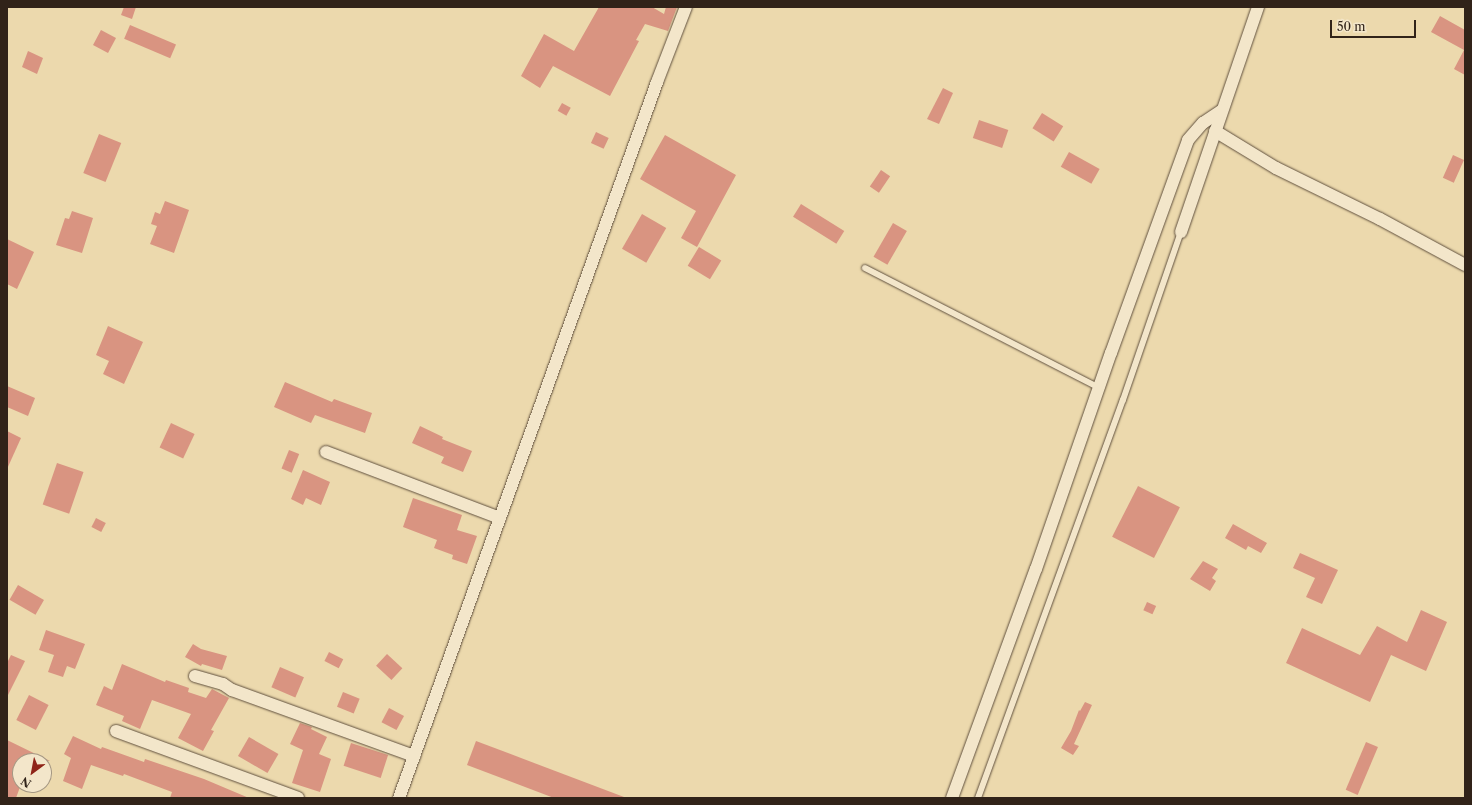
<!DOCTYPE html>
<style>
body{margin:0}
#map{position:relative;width:1472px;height:805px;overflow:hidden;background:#ecd9ad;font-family:"Libre Caslon Text",serif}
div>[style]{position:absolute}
.building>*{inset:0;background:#d99481;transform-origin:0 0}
.roads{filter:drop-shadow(0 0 1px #60503e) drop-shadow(0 0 1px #60503e)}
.service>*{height:6px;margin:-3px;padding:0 3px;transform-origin:3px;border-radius:3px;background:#f3e6ca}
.minor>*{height:12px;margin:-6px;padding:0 6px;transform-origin:6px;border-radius:6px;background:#f3e6ca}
span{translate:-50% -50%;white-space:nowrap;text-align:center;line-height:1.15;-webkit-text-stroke:3px #f3e6ca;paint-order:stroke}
.frame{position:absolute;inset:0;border:8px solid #312319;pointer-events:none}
.north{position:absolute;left:12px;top:753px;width:40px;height:40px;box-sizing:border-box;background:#f3e6ca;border:1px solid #a59883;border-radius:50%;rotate:212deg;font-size:11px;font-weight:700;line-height:16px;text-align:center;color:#312319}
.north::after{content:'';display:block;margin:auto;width:14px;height:18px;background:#8f2418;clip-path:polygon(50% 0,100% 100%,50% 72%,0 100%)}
.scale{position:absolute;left:1330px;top:20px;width:86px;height:18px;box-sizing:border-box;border:2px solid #312319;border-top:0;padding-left:5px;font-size:12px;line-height:14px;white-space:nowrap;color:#312319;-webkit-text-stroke:3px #f3e6ca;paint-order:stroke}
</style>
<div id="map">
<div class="building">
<i style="clip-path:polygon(124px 7px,136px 7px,132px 19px,121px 15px)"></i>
<i style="clip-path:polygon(599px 7px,652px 7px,664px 14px,666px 7px,677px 7px,668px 31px,645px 24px,636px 40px,639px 41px,610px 96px,553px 66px,540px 88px,521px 76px,544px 34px,574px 51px)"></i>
<i style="clip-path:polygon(1440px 16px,1465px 30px,1465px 75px,1454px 69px,1464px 50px,1431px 32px)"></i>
<i style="left:130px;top:25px;width:50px;height:15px;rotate:23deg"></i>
<i style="left:101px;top:30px;width:17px;height:17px;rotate:28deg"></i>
<i style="clip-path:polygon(28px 51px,43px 58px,37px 74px,22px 67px)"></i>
<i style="clip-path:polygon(943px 88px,953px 93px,939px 124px,927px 119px)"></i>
<i style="left:562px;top:103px;width:10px;height:9px;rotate:29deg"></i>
<i style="left:1042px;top:113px;width:25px;height:18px;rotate:32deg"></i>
<i style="left:979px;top:120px;width:31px;height:19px;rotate:19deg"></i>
<i style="left:596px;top:132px;width:14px;height:12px;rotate:25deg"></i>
<i style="left:99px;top:134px;width:24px;height:42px;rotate:22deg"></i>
<i style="clip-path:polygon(665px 135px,736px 175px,697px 247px,681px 238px,696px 211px,640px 179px)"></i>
<i style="left:1069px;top:152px;width:35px;height:17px;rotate:29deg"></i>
<i style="left:1453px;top:155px;width:12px;height:25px;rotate:24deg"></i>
<i style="left:881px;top:170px;width:11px;height:20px;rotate:34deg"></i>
<i style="clip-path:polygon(165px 201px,189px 210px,174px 253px,150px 244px,157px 226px,151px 224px,155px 212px,160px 214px)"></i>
<i style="left:801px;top:204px;width:51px;height:15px;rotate:32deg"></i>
<i style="clip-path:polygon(72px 211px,93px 218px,82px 253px,56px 245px,65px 218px,69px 219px)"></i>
<i style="left:642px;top:214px;width:28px;height:40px;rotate:30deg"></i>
<i style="left:893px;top:223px;width:16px;height:39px;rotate:30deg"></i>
<i style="clip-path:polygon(7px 239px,34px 252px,17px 289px,7px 284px)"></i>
<i style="left:699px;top:247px;width:26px;height:22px;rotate:31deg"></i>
<i style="clip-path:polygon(108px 326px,143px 342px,124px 384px,103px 374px,109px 361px,96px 355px)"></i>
<i style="clip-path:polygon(285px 382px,332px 402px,334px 399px,372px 413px,365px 433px,315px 415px,311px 423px,274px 407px)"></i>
<i style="clip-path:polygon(7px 386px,35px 398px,28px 416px,7px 407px)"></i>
<i style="left:171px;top:423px;width:26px;height:27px;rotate:25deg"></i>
<i style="clip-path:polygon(420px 426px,443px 437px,442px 439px,472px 451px,463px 472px,441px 463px,444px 457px,412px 443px)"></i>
<i style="clip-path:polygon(7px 431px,21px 438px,7px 469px)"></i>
<i style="left:289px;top:450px;width:11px;height:20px;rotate:22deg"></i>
<i style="left:57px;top:463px;width:28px;height:44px;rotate:19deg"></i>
<i style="clip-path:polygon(303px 470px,330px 482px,321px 505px,306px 498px,303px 505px,291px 499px)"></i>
<i style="left:1138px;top:486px;width:47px;height:57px;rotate:27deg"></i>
<i style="clip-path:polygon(413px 498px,462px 515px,457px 530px,477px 536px,467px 564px,452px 559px,453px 555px,434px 548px,437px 540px,403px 527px)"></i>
<i style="left:96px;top:518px;width:11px;height:10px;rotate:27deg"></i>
<i style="clip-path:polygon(1233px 524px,1267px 543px,1261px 553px,1248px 546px,1246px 550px,1225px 538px)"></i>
<i style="clip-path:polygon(1300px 553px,1338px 570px,1322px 604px,1306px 597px,1315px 578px,1293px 568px)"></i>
<i style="clip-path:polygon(1203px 561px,1218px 569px,1212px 578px,1216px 581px,1210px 591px,1190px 579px)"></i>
<i style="left:18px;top:585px;width:30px;height:17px;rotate:30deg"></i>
<i style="left:1147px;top:602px;width:10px;height:9px;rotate:24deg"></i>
<i style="clip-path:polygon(1421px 610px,1447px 622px,1426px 671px,1391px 655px,1370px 702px,1286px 663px,1302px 628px,1360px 655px,1377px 626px,1407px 642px)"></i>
<i style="clip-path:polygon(46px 630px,85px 644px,75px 669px,67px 666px,63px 677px,48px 672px,54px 655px,39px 650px)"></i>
<i style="clip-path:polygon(193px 644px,201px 649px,227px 656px,222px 670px,202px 664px,201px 666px,185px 657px)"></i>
<i style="left:329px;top:652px;width:16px;height:10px;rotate:27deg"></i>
<i style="left:387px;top:654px;width:21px;height:16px;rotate:43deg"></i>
<i style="clip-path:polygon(11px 655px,25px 661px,7px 697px,7px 663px)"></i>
<i style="clip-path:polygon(122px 664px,165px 682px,166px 680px,189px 688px,188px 692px,206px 698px,212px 689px,229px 698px,211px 730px,214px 731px,203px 751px,178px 738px,191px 714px,152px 700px,140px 729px,122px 721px,124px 716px,96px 705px,104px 686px,112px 690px)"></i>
<i style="left:280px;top:667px;width:26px;height:22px;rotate:23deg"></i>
<i style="left:343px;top:692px;width:18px;height:16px;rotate:22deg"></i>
<i style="left:29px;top:695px;width:22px;height:28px;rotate:27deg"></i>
<i style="clip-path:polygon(1085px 702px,1092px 705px,1074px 744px,1079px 746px,1073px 755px,1061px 748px,1071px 731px,1079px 710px,1080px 711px)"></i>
<i style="left:389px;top:708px;width:17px;height:16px;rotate:28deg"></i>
<i style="clip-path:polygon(300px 723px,312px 727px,311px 729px,327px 737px,319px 754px,331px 759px,320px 792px,292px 783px,303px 750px,290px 744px)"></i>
<i style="clip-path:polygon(73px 736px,101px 749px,102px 747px,144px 762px,145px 759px,204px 779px,249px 798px,170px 798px,172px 792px,124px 774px,123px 776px,91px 765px,82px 789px,63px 781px,71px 758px,64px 754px)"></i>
<i style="left:249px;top:737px;width:34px;height:22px;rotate:30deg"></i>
<i style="clip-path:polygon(7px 740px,50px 761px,20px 761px,20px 787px,16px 798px,7px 798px)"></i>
<i style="clip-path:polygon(476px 741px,624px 797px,624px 798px,554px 798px,467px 765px)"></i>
<i style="left:1366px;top:742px;width:13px;height:52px;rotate:23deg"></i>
<i style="left:351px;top:743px;width:39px;height:24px;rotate:18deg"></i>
</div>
<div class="roads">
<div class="service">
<i style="left:865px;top:268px;width:263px;rotate:27.1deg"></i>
<i style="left:978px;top:798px;width:424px;rotate:-70deg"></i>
<i style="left:1123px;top:400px;width:178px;rotate:-71deg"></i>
</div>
<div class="minor">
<i style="left:1215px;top:131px;width:71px;rotate:31.2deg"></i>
<i style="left:1276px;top:168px;width:116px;rotate:26.1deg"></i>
<i style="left:1380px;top:219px;width:97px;rotate:28.4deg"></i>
<i style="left:1181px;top:232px;width:238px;rotate:-71.1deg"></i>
<i style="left:326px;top:452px;width:186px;rotate:20.8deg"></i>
<i style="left:195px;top:676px;width:29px;rotate:16deg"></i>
<i style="left:223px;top:684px;width:11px;rotate:34deg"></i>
<i style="left:232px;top:690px;width:194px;rotate:19.9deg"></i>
<i style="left:116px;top:731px;width:194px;rotate:20.2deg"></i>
<i style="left:399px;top:798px;width:761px;rotate:-70.18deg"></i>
<i style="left:657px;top:82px;width:80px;rotate:-68.9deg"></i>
<i style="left:952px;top:798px;width:244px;rotate:-69.9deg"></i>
<i style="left:1036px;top:569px;width:229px;rotate:-70.9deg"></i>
<i style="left:1111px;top:353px;width:226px;rotate:-70.1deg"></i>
<i style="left:1188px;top:140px;width:23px;rotate:-49deg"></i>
<i style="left:1203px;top:123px;width:23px;rotate:-34deg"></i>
</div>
</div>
<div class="frame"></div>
<div class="north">N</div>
<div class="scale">50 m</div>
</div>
